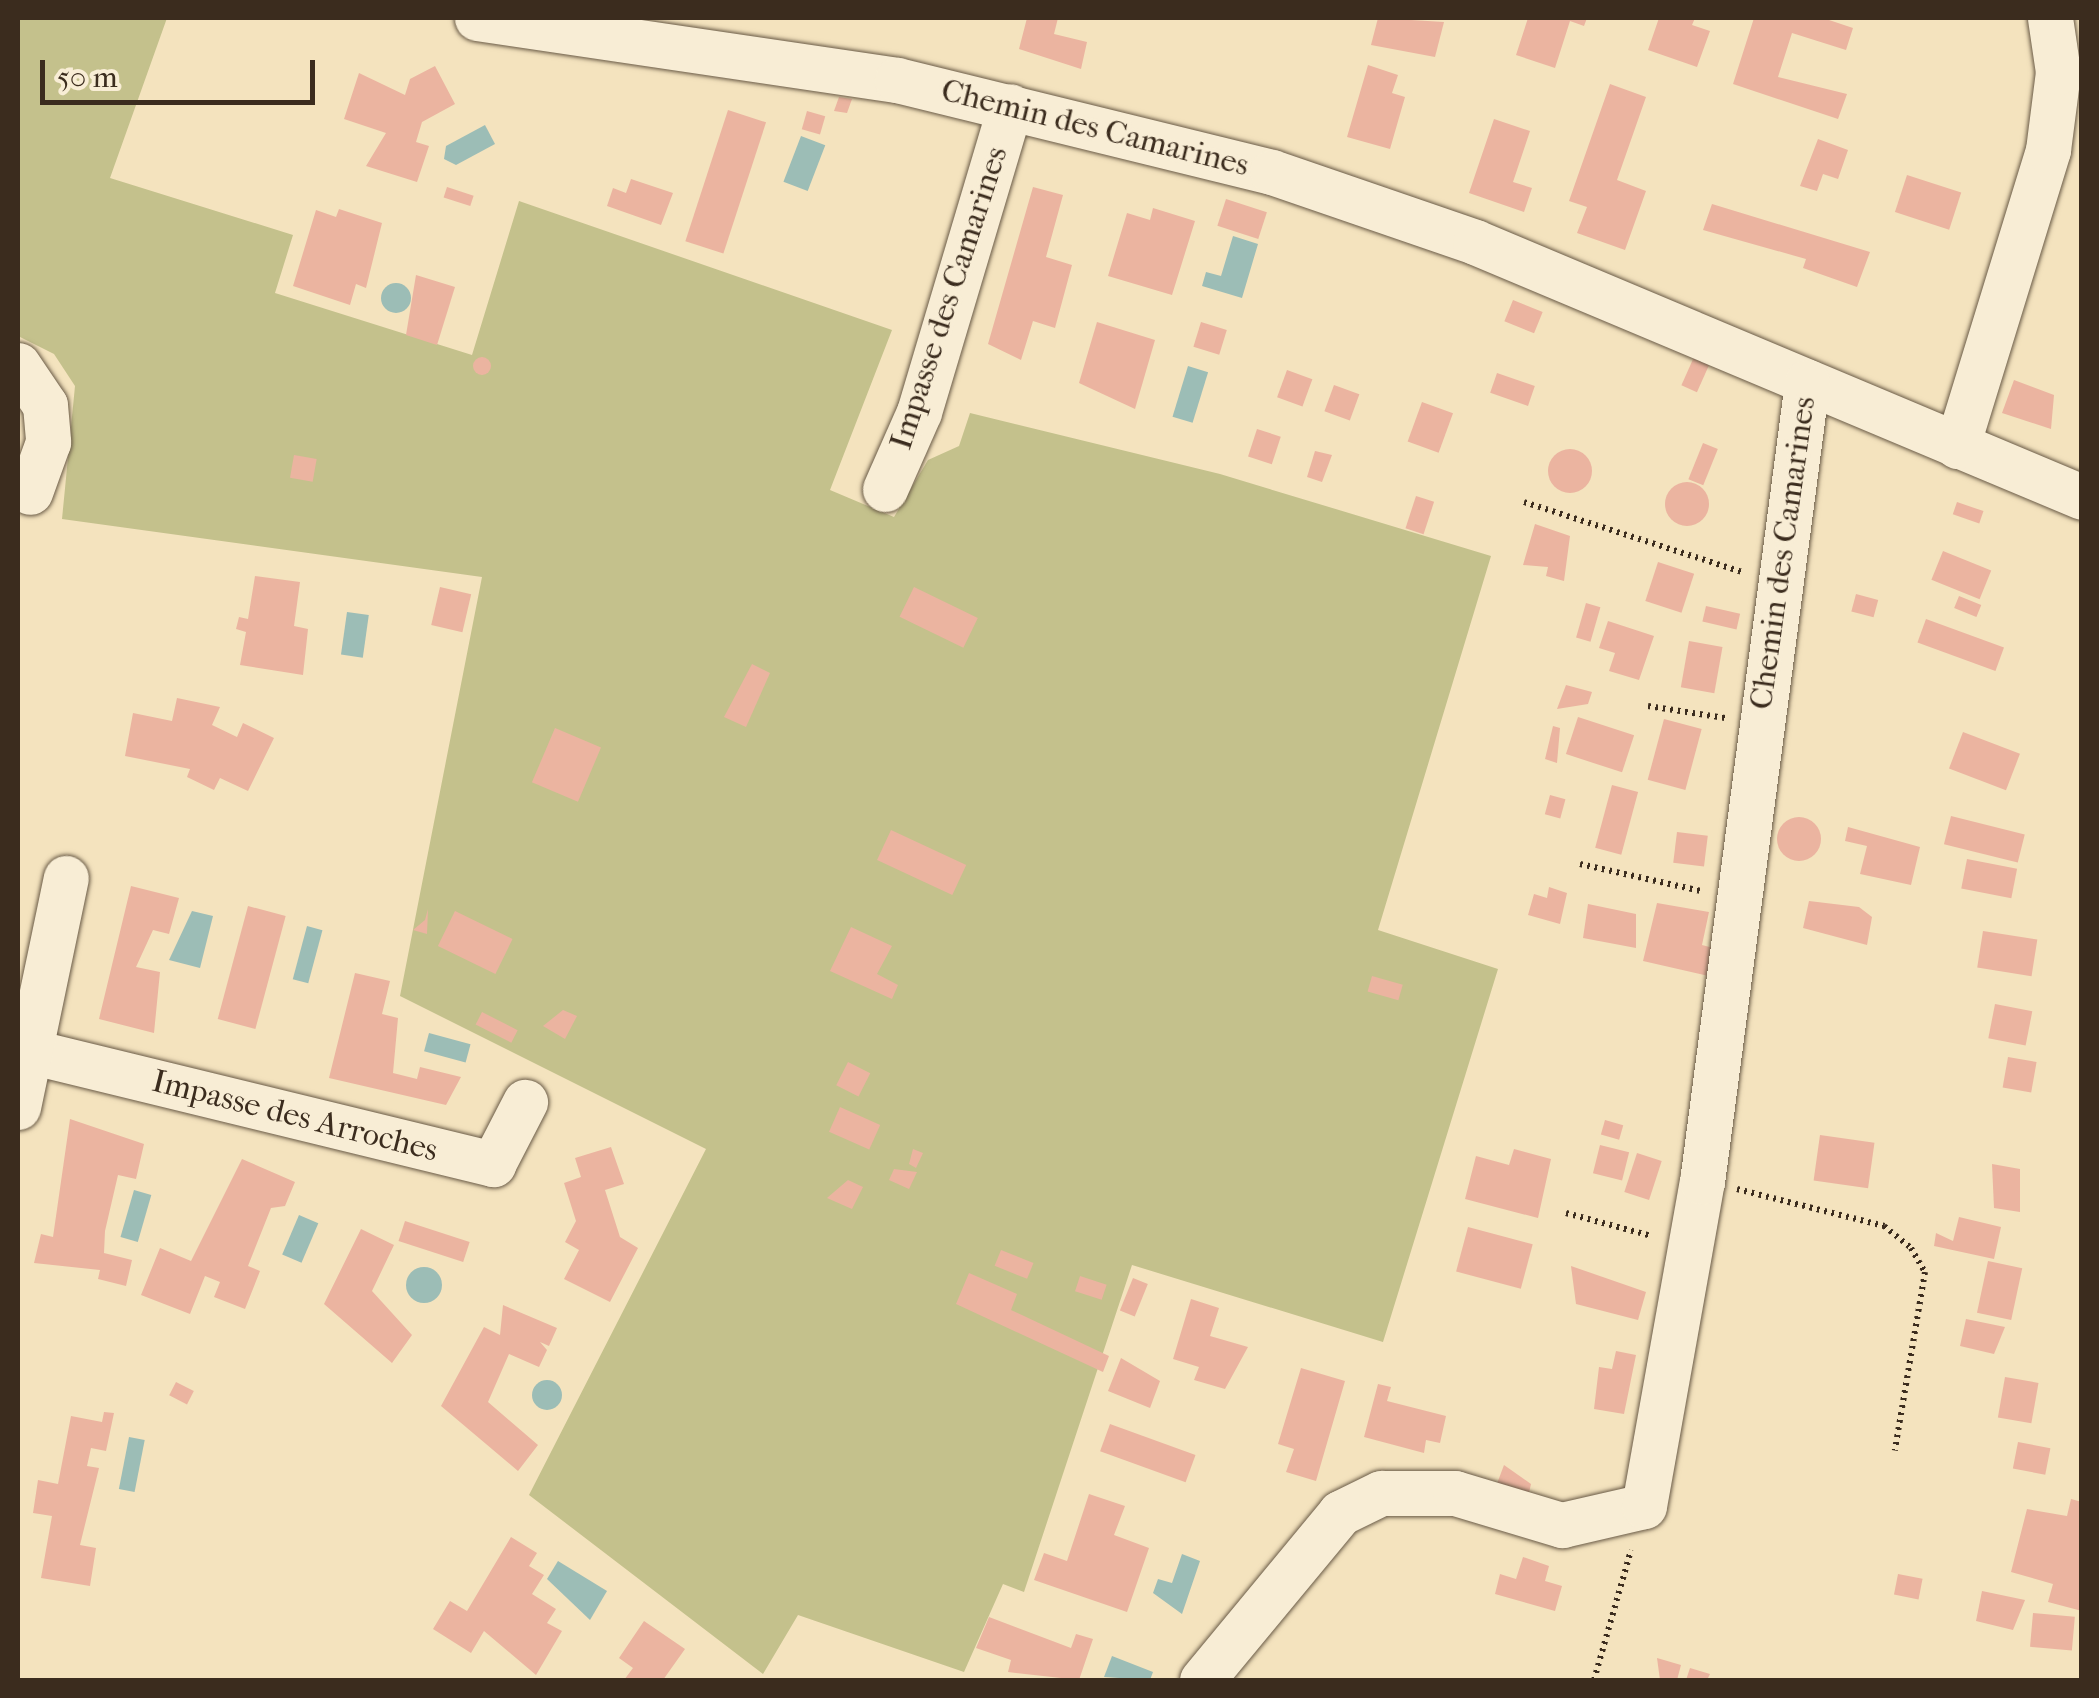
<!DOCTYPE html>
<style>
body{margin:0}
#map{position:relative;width:2099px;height:1698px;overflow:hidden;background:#f4e3be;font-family:"IM FELL French Canon",serif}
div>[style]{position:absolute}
.green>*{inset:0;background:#c4c18c}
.water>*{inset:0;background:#9cbdb6;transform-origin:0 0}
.round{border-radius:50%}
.building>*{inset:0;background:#ebb4a0;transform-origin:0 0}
.path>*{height:6px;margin-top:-3px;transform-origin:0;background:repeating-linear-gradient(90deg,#3b2c1e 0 2.5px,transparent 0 7.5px)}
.roads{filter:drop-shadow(0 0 2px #695a46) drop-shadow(0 0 2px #695a46)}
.minor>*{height:45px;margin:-22.5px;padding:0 22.5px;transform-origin:22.5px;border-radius:22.5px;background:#f8edd5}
span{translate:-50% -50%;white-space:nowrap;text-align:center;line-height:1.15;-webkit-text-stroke:8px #f8edd5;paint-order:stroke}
.street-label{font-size:32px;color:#3b2c1e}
.frame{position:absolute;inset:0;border:20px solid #3b2c1e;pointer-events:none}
.scale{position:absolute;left:40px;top:60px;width:275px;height:45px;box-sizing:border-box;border:5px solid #3b2c1e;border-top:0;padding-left:12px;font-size:30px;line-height:35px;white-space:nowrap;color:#3b2c1e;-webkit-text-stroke:8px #f8edd5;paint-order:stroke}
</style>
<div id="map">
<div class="green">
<i style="clip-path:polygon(18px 18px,167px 18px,110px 178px,293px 235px,275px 293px,472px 355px,519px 201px,892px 330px,830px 490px,894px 517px,928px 460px,959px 446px,970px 413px,1220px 474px,1491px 556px,1378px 930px,1498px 969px,1383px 1342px,1132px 1265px,1024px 1592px,1003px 1584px,964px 1672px,798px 1615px,763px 1674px,529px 1495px,706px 1149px,400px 996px,482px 577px,62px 519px,75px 386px,54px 354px,18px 336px)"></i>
</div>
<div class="water">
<i style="clip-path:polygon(485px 125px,495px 144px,456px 165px,444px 159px,446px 146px)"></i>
<i style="left:801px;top:136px;width:26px;height:49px;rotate:21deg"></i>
<i style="clip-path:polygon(1233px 236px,1258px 244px,1242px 298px,1202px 286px,1206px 272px,1221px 276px)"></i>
<i class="round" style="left:381px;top:283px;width:30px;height:30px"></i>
<i style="left:1188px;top:366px;width:21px;height:53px;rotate:17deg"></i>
<i style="left:347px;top:612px;width:22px;height:43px;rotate:8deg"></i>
<i style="clip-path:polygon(192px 911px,213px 916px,200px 968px,169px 960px)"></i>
<i style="left:307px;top:926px;width:16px;height:55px;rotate:15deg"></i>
<i style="left:429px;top:1033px;width:43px;height:19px;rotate:15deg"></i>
<i style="left:134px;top:1190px;width:18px;height:49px;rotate:16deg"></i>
<i style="left:299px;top:1215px;width:21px;height:43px;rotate:23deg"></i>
<i class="round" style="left:406px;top:1267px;width:36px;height:36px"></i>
<i class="round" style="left:532px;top:1380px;width:30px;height:30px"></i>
<i style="left:129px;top:1437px;width:16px;height:53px;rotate:11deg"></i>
<i style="clip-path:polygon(1182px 1554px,1200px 1561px,1182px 1614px,1153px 1593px,1158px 1579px,1172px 1583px)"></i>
<i style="clip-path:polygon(558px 1561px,607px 1591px,590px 1620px,547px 1579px)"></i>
<i style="clip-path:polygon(1112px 1656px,1153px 1672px,1150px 1680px,1104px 1677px)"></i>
</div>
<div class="building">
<i style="clip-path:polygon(1027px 18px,1058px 18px,1054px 34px,1087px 42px,1081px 69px,1019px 49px)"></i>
<i style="clip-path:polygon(1378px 18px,1444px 22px,1435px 57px,1371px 45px)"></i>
<i style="clip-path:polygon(1528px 18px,1587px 18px,1584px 26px,1570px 21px,1555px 68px,1516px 55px)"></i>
<i style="clip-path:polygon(1659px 18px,1695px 18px,1692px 25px,1710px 31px,1697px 67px,1648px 50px)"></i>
<i style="clip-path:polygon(1754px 18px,1823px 18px,1853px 28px,1846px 50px,1792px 33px,1778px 77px,1847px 94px,1838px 119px,1733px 84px)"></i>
<i style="clip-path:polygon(1368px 65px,1398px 75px,1392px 93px,1405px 97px,1390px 149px,1347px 137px)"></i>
<i style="clip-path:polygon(435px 66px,455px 104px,422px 122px,416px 142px,429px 146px,417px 182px,366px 166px,386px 133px,344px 119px,359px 73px,405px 95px,410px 79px)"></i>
<i style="clip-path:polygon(1610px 84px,1646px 97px,1617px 180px,1646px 191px,1625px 250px,1577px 233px,1587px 207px,1569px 201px)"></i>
<i style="clip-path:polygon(839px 97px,852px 99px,847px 113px,834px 111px)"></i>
<i style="left:728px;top:110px;width:40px;height:138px;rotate:18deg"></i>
<i style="left:807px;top:111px;width:19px;height:19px;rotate:16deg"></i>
<i style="clip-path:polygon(1494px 119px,1530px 131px,1513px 182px,1532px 188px,1524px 212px,1469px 193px)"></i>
<i style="clip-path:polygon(1818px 139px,1848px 150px,1838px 179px,1823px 174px,1817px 191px,1800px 186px)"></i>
<i style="left:1907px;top:175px;width:57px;height:39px;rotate:18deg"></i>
<i style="clip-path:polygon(631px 179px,673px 193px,661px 225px,607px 206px,613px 188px,626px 193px)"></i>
<i style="left:447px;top:187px;width:28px;height:11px;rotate:18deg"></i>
<i style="clip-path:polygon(1033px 187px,1063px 195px,1046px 257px,1072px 265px,1055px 328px,1033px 321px,1021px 360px,988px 344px)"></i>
<i style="left:1226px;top:199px;width:43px;height:28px;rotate:18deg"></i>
<i style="clip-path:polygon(1712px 204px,1870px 252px,1857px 287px,1803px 268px,1806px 259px,1703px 230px)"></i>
<i style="clip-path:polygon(1153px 208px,1195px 221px,1172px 295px,1108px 276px,1127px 213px,1150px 220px)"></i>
<i style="clip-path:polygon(339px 209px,382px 223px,366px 288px,356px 284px,350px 305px,293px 286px,316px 210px,336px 217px)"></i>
<i style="clip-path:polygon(416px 275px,455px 287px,437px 345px,406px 335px)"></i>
<i style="left:1513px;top:300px;width:32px;height:23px;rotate:22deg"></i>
<i style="clip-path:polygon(1097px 322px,1155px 340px,1135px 409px,1079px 383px)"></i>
<i style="left:1201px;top:322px;width:27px;height:26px;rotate:17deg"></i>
<i class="round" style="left:473px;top:357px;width:18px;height:18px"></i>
<i style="left:1694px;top:357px;width:17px;height:31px;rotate:24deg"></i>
<i style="left:1287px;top:370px;width:27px;height:29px;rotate:20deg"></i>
<i style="left:1497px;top:373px;width:40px;height:21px;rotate:19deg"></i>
<i style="clip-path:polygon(2014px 380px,2054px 395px,2051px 429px,2002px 413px)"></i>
<i style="left:1334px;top:385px;width:27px;height:28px;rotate:20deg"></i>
<i style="left:1422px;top:402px;width:33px;height:42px;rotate:20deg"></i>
<i style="left:1257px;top:429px;width:25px;height:29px;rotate:18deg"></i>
<i style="left:1703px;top:443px;width:16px;height:39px;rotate:22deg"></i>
<i class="round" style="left:1548px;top:449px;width:44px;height:44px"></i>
<i style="clip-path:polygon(1315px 451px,1332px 455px,1322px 482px,1307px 477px)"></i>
<i style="left:294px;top:455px;width:23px;height:23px;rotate:10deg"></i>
<i class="round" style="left:1665px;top:482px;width:44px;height:44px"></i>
<i style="left:1416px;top:496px;width:19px;height:34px;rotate:18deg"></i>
<i style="left:1957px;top:502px;width:28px;height:13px;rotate:19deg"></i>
<i style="clip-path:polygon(1535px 524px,1570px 536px,1564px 581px,1546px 576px,1548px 567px,1523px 565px)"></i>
<i style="left:1943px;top:551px;width:52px;height:31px;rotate:22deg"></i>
<i style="left:1658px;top:562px;width:38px;height:41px;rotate:18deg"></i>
<i style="clip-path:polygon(255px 576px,300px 582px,294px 626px,308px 629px,303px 675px,240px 665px,246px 632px,236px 629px,239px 617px,248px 619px)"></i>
<i style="left:440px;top:587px;width:32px;height:39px;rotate:13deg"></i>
<i style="left:914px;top:587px;width:71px;height:33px;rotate:26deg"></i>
<i style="left:1856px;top:594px;width:23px;height:18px;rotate:15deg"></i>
<i style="left:1959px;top:596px;width:24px;height:13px;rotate:22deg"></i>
<i style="left:1586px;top:603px;width:15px;height:36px;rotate:16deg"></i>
<i style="left:1706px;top:606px;width:35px;height:16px;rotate:13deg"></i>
<i style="left:1926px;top:619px;width:83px;height:25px;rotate:20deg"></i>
<i style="clip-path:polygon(1608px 621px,1654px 636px,1639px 680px,1609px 671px,1615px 653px,1599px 648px)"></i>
<i style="left:1689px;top:641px;width:34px;height:47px;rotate:10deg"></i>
<i style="clip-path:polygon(752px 664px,770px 673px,746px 727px,724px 717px)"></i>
<i style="clip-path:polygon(1566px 685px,1592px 692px,1588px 704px,1557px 709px)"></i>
<i style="clip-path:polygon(177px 698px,220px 707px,212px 725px,237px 737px,243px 723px,274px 738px,248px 791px,220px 778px,214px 790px,187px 777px,190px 769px,125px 756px,133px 713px,172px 721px)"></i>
<i style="left:1578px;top:717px;width:59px;height:39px;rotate:18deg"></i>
<i style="left:1664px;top:719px;width:39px;height:63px;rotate:15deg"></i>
<i style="clip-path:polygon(1553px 726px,1560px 728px,1557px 763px,1545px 759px)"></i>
<i style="left:555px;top:728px;width:50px;height:59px;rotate:23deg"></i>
<i style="left:1963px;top:732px;width:61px;height:39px;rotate:21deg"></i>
<i style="left:1612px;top:785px;width:27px;height:65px;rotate:15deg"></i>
<i style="left:1550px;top:795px;width:16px;height:20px;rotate:15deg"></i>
<i style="left:1951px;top:816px;width:76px;height:29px;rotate:14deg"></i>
<i class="round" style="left:1777px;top:817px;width:44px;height:44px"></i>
<i style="clip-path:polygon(1848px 827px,1920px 847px,1911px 885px,1860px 874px,1867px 846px,1845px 841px)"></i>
<i style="left:891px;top:830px;width:83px;height:33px;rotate:25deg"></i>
<i style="left:1677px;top:832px;width:31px;height:31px;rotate:7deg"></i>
<i style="left:1967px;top:859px;width:51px;height:30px;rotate:11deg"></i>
<i style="clip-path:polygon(131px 886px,179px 898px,169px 934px,153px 930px,136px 967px,160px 972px,154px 1033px,99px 1019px)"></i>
<i style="clip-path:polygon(1549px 887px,1567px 893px,1560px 924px,1528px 915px,1534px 894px,1547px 898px)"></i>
<i style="clip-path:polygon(1809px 901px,1859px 907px,1872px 917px,1867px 945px,1803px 928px)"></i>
<i style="clip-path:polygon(1657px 903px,1709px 912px,1702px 945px,1717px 949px,1713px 977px,1643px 961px)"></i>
<i style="clip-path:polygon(1588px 904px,1636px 914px,1636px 948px,1583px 938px)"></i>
<i style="left:248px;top:906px;width:39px;height:117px;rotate:15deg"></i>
<i style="clip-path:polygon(428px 909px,427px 934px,413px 930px,425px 920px)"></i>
<i style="left:455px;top:911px;width:64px;height:39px;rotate:26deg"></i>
<i style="clip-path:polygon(851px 927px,892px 946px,877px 974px,898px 985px,892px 999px,830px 971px)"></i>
<i style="left:1983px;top:931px;width:55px;height:37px;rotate:9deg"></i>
<i style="clip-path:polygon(355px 973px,390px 981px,382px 1014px,398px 1018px,393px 1073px,417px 1079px,420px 1067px,461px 1077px,446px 1105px,329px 1078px)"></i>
<i style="left:1372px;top:976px;width:32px;height:16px;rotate:16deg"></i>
<i style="left:1995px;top:1004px;width:38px;height:35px;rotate:11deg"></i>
<i style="clip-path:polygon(563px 1010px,577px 1016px,565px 1039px,543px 1026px)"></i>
<i style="left:482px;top:1012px;width:40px;height:14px;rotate:27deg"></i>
<i style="left:2008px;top:1057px;width:29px;height:31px;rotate:10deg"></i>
<i style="left:848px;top:1062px;width:25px;height:26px;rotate:27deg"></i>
<i style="left:840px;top:1107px;width:44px;height:27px;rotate:24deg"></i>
<i style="clip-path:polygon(70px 1119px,144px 1144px,136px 1179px,118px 1175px,105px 1231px,104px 1253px,132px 1260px,126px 1286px,98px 1279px,100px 1270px,34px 1263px,41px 1234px,53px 1237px)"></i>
<i style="left:1605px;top:1120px;width:19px;height:15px;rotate:16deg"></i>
<i style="left:1820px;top:1135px;width:55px;height:46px;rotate:8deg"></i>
<i style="left:1600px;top:1145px;width:30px;height:29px;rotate:14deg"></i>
<i style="clip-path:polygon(611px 1147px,624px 1184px,605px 1190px,620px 1237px,638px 1248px,610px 1302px,564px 1279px,579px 1250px,565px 1242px,576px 1221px,564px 1183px,581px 1177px,575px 1158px)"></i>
<i style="clip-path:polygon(913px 1149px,923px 1153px,916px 1168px,909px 1164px)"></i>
<i style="clip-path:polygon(1514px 1149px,1551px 1159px,1538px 1218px,1465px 1199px,1476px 1156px,1509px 1165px)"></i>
<i style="left:1637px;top:1153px;width:26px;height:41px;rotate:18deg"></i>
<i style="clip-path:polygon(242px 1159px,295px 1182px,285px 1206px,271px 1208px,248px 1266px,260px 1271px,245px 1309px,214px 1297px,220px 1282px,205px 1276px,190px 1314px,141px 1295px,160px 1248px,191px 1261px)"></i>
<i style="clip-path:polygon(1992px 1164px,2020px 1169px,2020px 1212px,1994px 1208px)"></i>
<i style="clip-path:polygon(894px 1169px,917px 1172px,909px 1189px,889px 1180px)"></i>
<i style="clip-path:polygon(848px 1180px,863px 1187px,852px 1209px,827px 1198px)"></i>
<i style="clip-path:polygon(1959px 1217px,2001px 1227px,1994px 1259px,1934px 1246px,1936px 1233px,1953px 1241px)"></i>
<i style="left:405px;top:1221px;width:68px;height:21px;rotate:18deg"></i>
<i style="left:1468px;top:1227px;width:67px;height:46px;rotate:15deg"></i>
<i style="clip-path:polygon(361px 1229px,394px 1245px,372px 1291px,412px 1335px,392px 1363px,324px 1304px)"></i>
<i style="left:1001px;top:1250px;width:35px;height:17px;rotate:22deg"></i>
<i style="left:1988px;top:1261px;width:35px;height:53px;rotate:12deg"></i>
<i style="clip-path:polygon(1571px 1266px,1646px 1292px,1638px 1320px,1576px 1304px)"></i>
<i style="clip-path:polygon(969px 1273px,1017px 1294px,1011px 1310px,1109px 1356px,1103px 1372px,956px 1304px)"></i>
<i style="left:1080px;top:1276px;width:28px;height:16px;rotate:18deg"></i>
<i style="left:1133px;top:1278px;width:16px;height:35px;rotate:22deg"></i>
<i style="clip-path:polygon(1191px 1299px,1219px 1308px,1210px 1336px,1248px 1347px,1225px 1389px,1194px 1380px,1199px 1367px,1173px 1359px)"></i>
<i style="clip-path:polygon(503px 1305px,557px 1328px,549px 1346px,540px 1342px,547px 1350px,539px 1367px,509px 1354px,488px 1402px,538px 1445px,518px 1471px,441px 1406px,484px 1327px,500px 1335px)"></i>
<i style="clip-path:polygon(1966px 1319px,2005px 1327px,1994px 1354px,1960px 1346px)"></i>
<i style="clip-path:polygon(1616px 1351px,1636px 1355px,1624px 1414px,1594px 1409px,1599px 1367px,1612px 1369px)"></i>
<i style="clip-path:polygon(1121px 1358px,1160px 1381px,1150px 1408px,1108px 1391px)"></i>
<i style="clip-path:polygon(1301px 1368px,1345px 1381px,1316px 1481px,1286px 1472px,1294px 1449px,1278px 1444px)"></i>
<i style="left:2005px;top:1377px;width:34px;height:41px;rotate:10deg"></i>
<i style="left:176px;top:1382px;width:20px;height:15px;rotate:27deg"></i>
<i style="clip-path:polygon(1378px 1384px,1391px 1387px,1387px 1401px,1446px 1416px,1440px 1443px,1426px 1440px,1424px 1453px,1364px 1437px)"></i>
<i style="clip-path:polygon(104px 1412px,114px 1413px,106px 1451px,91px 1448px,87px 1466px,99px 1468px,80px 1545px,96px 1548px,90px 1586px,41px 1578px,52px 1516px,33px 1513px,38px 1480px,58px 1484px,71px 1416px,102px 1422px)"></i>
<i style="left:1110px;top:1424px;width:91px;height:29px;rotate:20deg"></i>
<i style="left:2018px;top:1442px;width:33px;height:27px;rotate:11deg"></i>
<i style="clip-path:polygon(1504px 1465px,1531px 1484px,1528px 1497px,1495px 1489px)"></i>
<i style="clip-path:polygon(1089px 1494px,1125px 1506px,1114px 1535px,1149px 1548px,1127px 1612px,1034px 1580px,1044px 1553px,1067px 1561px)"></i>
<i style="clip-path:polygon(2071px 1499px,2082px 1502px,2082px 1611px,2048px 1602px,2053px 1584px,2011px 1572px,2027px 1509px,2067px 1516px)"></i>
<i style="clip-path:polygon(511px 1537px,537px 1553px,529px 1566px,544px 1575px,532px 1594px,556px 1609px,547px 1623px,562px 1631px,536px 1675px,484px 1631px,471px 1653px,433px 1629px,450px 1601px,467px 1611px)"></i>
<i style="clip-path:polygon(1523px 1557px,1549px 1566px,1545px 1581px,1562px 1586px,1555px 1611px,1495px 1594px,1500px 1574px,1516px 1579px)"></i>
<i style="left:1898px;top:1574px;width:25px;height:21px;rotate:11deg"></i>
<i style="clip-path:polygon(1982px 1591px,2025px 1600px,2013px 1630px,1976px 1621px)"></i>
<i style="left:2033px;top:1613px;width:42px;height:34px;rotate:5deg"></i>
<i style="clip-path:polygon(989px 1617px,1071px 1648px,1076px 1634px,1093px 1639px,1079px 1680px,1008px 1672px,1011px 1660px,976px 1648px)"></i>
<i style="clip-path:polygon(644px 1621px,685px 1649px,663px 1680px,624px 1680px,633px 1668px,619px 1658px)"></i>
<i style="clip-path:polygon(1657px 1658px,1681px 1665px,1677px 1680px,1660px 1680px)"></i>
<i style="clip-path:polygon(1690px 1668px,1710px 1674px,1707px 1680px,1686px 1680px)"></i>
</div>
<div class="path">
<i style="left:1524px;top:502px;width:232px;rotate:17.8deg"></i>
<i style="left:1648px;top:706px;width:78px;rotate:8.9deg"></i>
<i style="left:1580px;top:864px;width:124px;rotate:12.6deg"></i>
<i style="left:1737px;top:1189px;width:152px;rotate:14.1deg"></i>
<i style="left:1884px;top:1226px;width:35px;rotate:39deg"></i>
<i style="left:1911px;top:1248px;width:28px;rotate:60deg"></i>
<i style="left:1925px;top:1272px;width:181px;rotate:99.6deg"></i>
<i style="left:1566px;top:1213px;width:89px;rotate:15deg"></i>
<i style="left:1594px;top:1680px;width:135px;rotate:-74.1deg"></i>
</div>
<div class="roads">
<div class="minor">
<i style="left:477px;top:18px;width:425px;rotate:8.4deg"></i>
<i style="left:897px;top:80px;width:386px;rotate:13.8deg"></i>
<i style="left:1272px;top:172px;width:215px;rotate:19deg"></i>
<i style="left:1475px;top:242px;width:658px;rotate:22.79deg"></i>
<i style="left:18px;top:365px;width:48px;rotate:56deg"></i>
<i style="left:45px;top:405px;width:37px;rotate:85deg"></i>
<i style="left:48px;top:442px;width:53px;rotate:109.8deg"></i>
<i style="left:1957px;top:446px;width:310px;rotate:-72.9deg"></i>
<i style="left:2048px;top:150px;width:79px;rotate:-82.7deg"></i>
<i style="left:2058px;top:72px;width:55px;rotate:-98.4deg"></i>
<i style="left:885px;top:489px;width:84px;rotate:-66.2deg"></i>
<i style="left:919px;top:412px;width:319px;rotate:-73.4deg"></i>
<i style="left:29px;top:1051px;width:478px;rotate:13.7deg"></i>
<i style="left:493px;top:1164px;width:70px;rotate:-62.7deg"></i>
<i style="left:18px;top:1107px;width:234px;rotate:-78.2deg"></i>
<i style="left:1202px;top:1680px;width:217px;rotate:-50.4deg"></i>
<i style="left:1340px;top:1513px;width:46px;rotate:-26deg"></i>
<i style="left:1381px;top:1493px;width:74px"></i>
<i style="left:1455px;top:1493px;width:112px;rotate:16.7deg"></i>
<i style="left:1562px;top:1525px;width:84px;rotate:-13deg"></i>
<i style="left:1644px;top:1506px;width:329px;rotate:-79.9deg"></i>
<i style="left:1702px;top:1182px;width:807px;rotate:-82.52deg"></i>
</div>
</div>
<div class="street-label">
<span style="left:1095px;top:128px;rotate:14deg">Chemin des Camarines</span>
<span style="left:949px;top:298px;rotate:-72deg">Impasse des Camarines</span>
<span style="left:1783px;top:553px;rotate:-82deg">Chemin des Camarines</span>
<span style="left:295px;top:1116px;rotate:14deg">Impasse des Arroches</span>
</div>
<div class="frame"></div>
<div class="scale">50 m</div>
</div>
